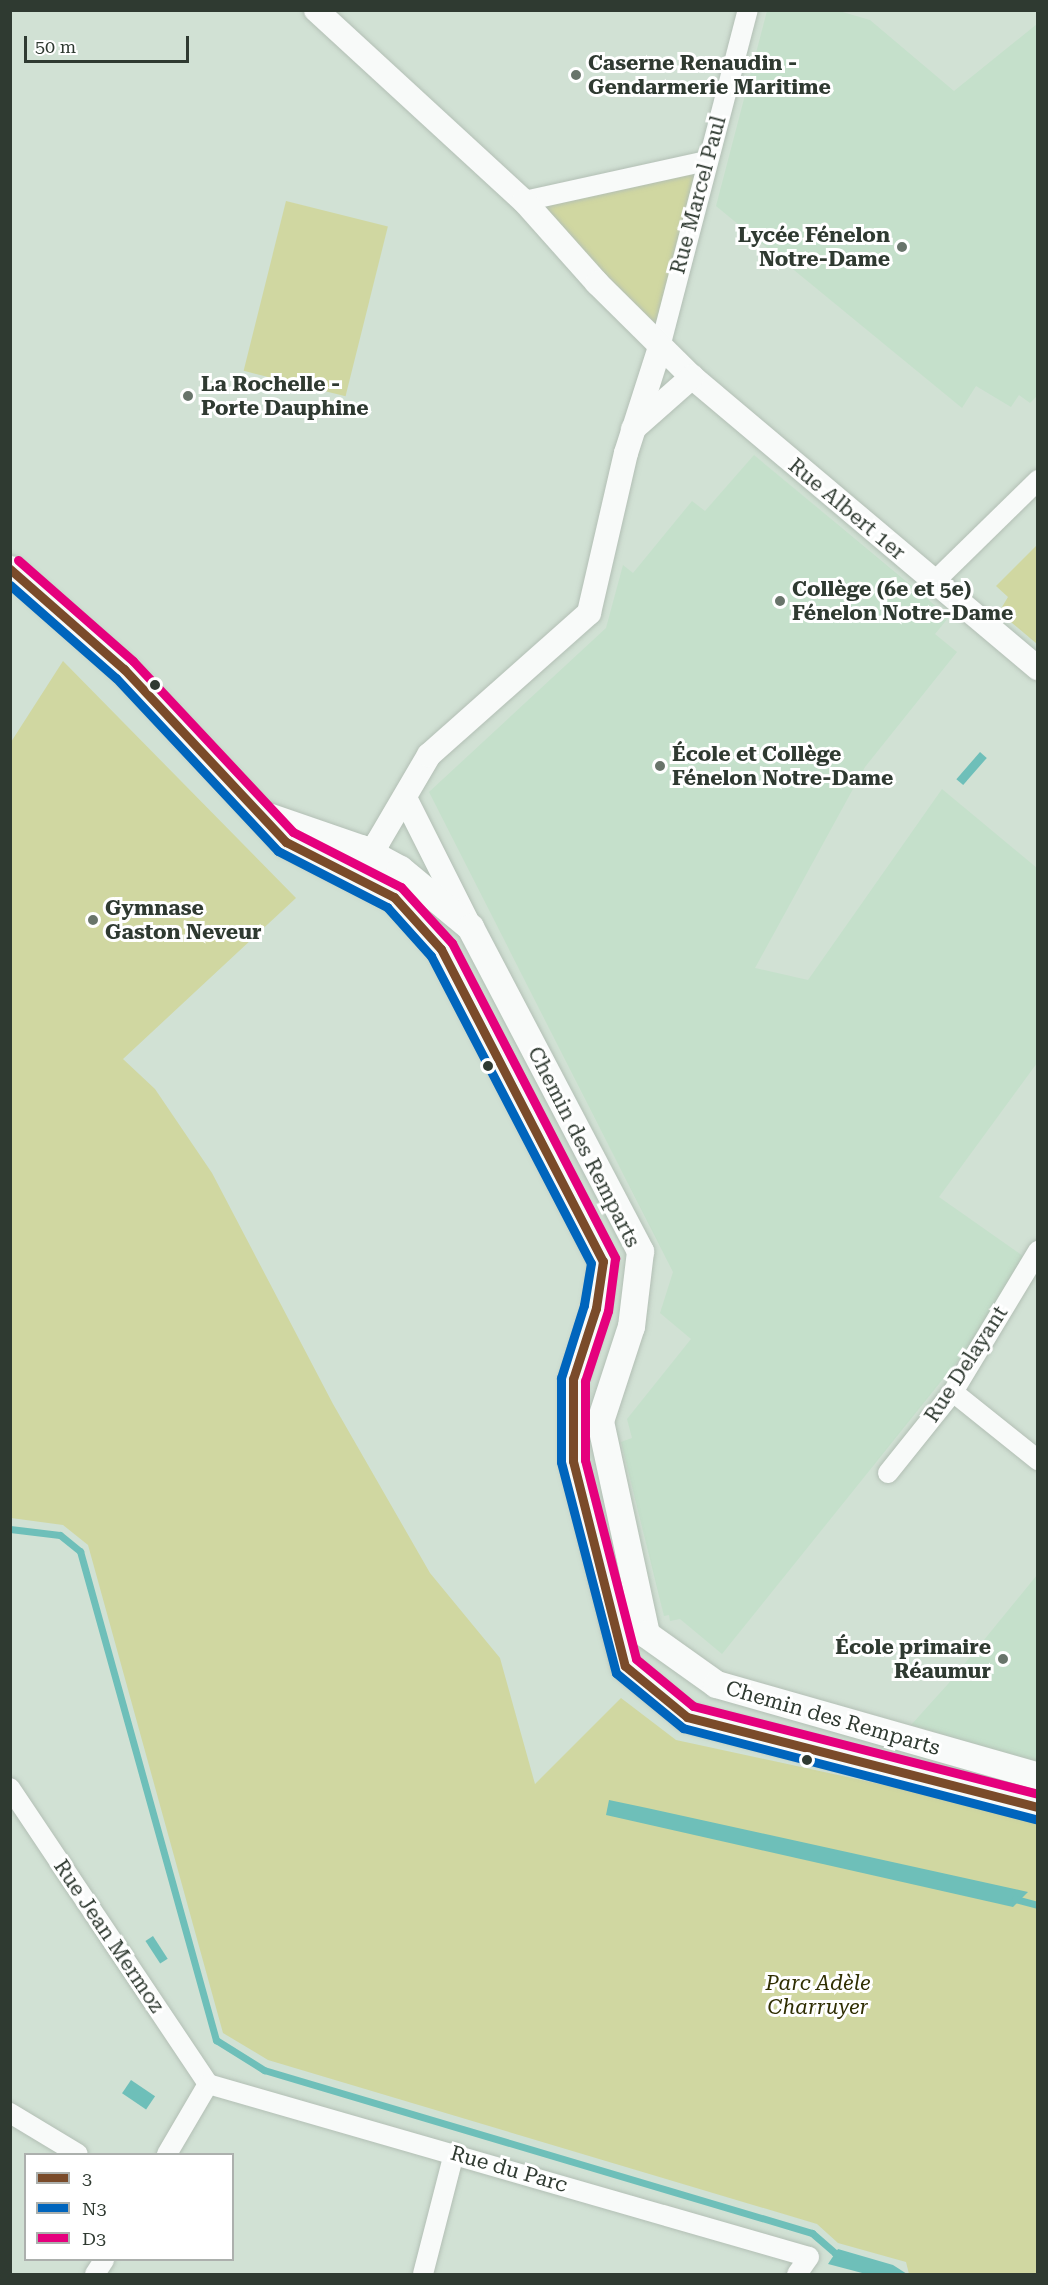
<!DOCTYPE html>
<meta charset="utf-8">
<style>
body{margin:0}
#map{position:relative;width:1048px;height:2285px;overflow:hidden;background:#d1e1d4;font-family:"Roboto Serif",serif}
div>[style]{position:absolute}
.built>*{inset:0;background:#c5e0cb}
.green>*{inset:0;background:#d0d7a1;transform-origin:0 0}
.water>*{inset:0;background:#6ebfb9;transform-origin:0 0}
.stream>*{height:7px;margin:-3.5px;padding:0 3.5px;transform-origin:3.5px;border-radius:3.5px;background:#6ebfb9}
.roads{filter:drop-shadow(0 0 2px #b3bfb5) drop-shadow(0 0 2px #b3bfb5)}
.minor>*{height:20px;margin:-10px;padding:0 10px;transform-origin:10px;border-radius:10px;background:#f8faf9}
.tertiary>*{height:24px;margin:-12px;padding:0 12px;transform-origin:12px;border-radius:12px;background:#f8faf9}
.secondary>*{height:27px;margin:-13.5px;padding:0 13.5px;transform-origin:13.5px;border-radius:13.5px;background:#f8faf9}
.bus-1>*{height:9px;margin:-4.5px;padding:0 4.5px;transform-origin:4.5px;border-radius:4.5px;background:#7a4b2a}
.bus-2>*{height:9px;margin:-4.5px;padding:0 4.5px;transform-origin:4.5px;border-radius:4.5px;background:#0065bd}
.bus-3>*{height:9px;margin:-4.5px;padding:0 4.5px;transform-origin:4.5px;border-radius:4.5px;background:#e5007d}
.dots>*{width:16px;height:16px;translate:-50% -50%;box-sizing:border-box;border:3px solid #fff;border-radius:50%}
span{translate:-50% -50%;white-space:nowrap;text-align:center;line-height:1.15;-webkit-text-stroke:6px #fff;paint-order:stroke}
.poi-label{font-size:21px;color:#2f3a31;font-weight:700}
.left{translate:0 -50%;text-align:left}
.right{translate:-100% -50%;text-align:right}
.street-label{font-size:21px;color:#2f3a31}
.park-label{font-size:21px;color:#2f2e02;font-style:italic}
.frame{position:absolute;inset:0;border:12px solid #2f3a31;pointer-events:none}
.legend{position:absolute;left:24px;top:2153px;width:210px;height:108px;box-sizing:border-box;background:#fff;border:2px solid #acb0ad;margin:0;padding:8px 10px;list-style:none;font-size:18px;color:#2f3a31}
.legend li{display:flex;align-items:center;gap:12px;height:30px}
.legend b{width:30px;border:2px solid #acb0ad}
.scale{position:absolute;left:24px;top:36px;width:165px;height:27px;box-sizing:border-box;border:3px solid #2f3a31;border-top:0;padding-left:8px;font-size:18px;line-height:21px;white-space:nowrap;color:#2f3a31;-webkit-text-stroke:4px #fff;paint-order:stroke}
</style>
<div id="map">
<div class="built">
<i style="clip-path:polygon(767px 11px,839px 11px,870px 20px,954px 91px,1037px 24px,1038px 395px,1030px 403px,1019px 395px,1011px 407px,976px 386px,962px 408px,716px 206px)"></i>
<i style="clip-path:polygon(754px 455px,949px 617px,935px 634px,957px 652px,865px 767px,755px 968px,808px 980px,942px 789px,1037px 868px,1037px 1063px,939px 1197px,1023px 1256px,976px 1338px,722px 1654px,680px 1619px,670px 1621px,669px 1615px,664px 1616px,621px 1442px,632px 1438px,627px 1419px,691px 1339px,660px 1313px,673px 1272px,429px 792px,606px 628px,623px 565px,633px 573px,692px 501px,705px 511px)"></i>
<i style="clip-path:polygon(1037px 1575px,1037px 1762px,911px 1725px,948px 1684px)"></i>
</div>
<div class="green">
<i style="clip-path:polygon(706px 161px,660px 347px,524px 201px)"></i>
<i style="left:286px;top:201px;width:105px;height:175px;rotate:14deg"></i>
<i style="clip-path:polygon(1037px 545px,1037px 644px,999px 612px,1008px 597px,996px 586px)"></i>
<i style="clip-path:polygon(63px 661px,296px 898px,123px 1059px,155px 1089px,212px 1173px,333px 1404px,430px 1573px,500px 1658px,535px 1784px,621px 1698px,676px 1740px,1037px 1818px,1037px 2274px,909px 2274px,906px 2262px,838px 2243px,817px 2224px,268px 2060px,223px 2033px,88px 1545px,63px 1525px,11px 1518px,11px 742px)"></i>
</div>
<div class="water">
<i style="left:980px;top:752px;width:9px;height:36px;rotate:41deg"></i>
<i style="clip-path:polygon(609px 1800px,647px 1808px,1028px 1892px,1013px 1907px,606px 1815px)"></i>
<i style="left:153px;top:1936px;width:27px;height:9px;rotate:57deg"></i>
<i style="left:131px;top:2080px;width:29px;height:16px;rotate:34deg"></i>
<i style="clip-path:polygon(838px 2249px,893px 2265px,907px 2274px,866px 2274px,828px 2264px)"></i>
</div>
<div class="stream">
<i style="left:10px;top:1529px;width:50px;rotate:6.8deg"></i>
<i style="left:60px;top:1535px;width:26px;rotate:39deg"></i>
<i style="left:80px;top:1551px;width:508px;rotate:74.46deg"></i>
<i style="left:216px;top:2040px;width:57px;rotate:32deg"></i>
<i style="left:264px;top:2070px;width:572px;rotate:16.56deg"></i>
<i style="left:812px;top:2233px;width:30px;rotate:41deg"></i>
<i style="left:835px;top:2253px;width:9px;rotate:18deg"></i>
<i style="left:1015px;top:1899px;width:24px;rotate:15deg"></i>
</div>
<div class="roads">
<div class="minor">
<i style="left:524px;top:201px;width:186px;rotate:-12.4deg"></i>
<i style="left:660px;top:347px;width:348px;rotate:-75.4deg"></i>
<i style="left:934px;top:582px;width:146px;rotate:-44.4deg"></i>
<i style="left:953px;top:1392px;width:109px;rotate:38.7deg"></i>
<i style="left:888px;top:1473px;width:104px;rotate:-51.3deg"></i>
<i style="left:953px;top:1392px;width:165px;rotate:-58.9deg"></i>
<i style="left:10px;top:1788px;width:356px;rotate:56.2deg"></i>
<i style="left:208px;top:2084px;width:625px;rotate:16.06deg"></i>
<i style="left:809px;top:2257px;width:21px;rotate:125deg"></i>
<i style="left:10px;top:2113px;width:79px;rotate:31.1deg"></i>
<i style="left:167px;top:2154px;width:81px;rotate:-59.6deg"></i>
<i style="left:95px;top:2274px;width:17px;rotate:-57deg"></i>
<i style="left:423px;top:2274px;width:125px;rotate:-75.6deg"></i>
</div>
<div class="tertiary">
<i style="left:316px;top:10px;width:282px;rotate:42.6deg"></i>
<i style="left:524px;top:201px;width:110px;rotate:48.3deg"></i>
<i style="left:597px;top:283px;width:134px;rotate:44.7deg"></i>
<i style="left:692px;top:377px;width:452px;rotate:40.1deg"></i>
<i style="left:633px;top:429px;width:79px;rotate:-41.4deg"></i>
<i style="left:405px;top:798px;width:142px;rotate:63.3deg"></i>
<i style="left:360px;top:881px;width:43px;rotate:-65.2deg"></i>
<i style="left:378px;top:842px;width:101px;rotate:-59.6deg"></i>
<i style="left:429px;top:755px;width:214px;rotate:-41.6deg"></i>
<i style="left:589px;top:613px;width:164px;rotate:-77deg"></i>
<i style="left:626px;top:453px;width:111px;rotate:-72.2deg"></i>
</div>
<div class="secondary">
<i style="left:10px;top:569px;width:152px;rotate:41.3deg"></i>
<i style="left:124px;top:669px;width:237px;rotate:46.9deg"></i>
<i style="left:286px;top:842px;width:121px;rotate:27deg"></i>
<i style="left:394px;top:897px;width:70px;rotate:47.9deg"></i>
<i style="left:441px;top:949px;width:352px;rotate:62.6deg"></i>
<i style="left:603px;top:1261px;width:48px;rotate:98.5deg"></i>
<i style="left:596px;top:1308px;width:75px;rotate:107.9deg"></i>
<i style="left:573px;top:1379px;width:82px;rotate:90deg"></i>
<i style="left:573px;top:1461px;width:211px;rotate:75.8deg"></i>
<i style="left:625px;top:1666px;width:80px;rotate:39.4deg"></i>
<i style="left:687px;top:1717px;width:362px;rotate:14.4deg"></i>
<i style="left:262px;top:814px;width:105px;rotate:19deg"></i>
<i style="left:361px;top:848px;width:44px;rotate:28.3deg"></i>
<i style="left:400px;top:869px;width:91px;rotate:39.6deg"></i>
<i style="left:470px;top:927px;width:366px;rotate:62.3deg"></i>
<i style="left:640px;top:1251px;width:76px;rotate:96.8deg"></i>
<i style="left:631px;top:1326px;width:100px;rotate:108.1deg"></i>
<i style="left:600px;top:1421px;width:218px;rotate:77.8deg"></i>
<i style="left:646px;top:1634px;width:86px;rotate:35.5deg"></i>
<i style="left:716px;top:1684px;width:335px;rotate:15.9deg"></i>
</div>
</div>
<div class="bus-1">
<i style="left:10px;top:569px;width:152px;rotate:41.3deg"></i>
<i style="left:124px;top:669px;width:237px;rotate:46.9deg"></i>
<i style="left:286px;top:842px;width:121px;rotate:27deg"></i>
<i style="left:394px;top:897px;width:70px;rotate:47.9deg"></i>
<i style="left:441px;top:949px;width:352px;rotate:62.6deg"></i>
<i style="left:603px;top:1261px;width:48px;rotate:98.5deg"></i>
<i style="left:596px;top:1308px;width:75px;rotate:107.9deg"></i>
<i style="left:573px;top:1379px;width:82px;rotate:90deg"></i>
<i style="left:573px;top:1461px;width:211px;rotate:75.8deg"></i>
<i style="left:625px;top:1666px;width:80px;rotate:39.4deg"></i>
<i style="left:687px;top:1717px;width:362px;rotate:14.4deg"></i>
</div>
<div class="bus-2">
<i style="left:10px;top:585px;width:141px;rotate:41.3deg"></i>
<i style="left:116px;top:678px;width:237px;rotate:46.9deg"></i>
<i style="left:278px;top:851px;width:123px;rotate:27.2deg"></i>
<i style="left:387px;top:907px;width:66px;rotate:48.1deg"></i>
<i style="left:431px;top:956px;width:346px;rotate:62.5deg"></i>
<i style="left:591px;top:1263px;width:43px;rotate:99.5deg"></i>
<i style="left:584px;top:1305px;width:77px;rotate:107.5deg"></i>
<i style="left:561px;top:1378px;width:84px;rotate:90deg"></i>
<i style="left:561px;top:1462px;width:218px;rotate:75.4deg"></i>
<i style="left:616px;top:1673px;width:87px;rotate:39.4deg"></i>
<i style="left:683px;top:1728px;width:364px;rotate:14.5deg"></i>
</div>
<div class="bus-3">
<i style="left:18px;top:560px;width:153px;rotate:41.3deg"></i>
<i style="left:133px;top:661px;width:234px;rotate:46.9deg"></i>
<i style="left:293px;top:832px;width:121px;rotate:27deg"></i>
<i style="left:401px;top:887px;width:76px;rotate:47.7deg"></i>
<i style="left:452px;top:943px;width:355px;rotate:62.6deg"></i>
<i style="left:615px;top:1258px;width:53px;rotate:97.5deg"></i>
<i style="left:608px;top:1311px;width:74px;rotate:108.2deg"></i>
<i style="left:585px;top:1381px;width:79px;rotate:90deg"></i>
<i style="left:585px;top:1460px;width:205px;rotate:75.6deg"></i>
<i style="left:636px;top:1659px;width:74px;rotate:39.5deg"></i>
<i style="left:693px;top:1706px;width:356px;rotate:14.3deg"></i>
</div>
<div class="dots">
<i style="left:576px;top:75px;background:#68746a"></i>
<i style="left:902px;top:247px;background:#68746a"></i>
<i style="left:188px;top:396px;background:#68746a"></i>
<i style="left:780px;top:601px;background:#68746a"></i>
<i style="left:155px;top:685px;background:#2f3a31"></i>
<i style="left:660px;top:766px;background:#68746a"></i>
<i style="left:93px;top:920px;background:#68746a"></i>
<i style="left:488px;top:1066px;background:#2f3a31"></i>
<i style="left:1003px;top:1659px;background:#68746a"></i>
<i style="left:807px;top:1760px;background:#2f3a31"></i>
</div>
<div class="poi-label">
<span class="left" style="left:588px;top:75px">Caserne Renaudin -<br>Gendarmerie Maritime</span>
<span class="right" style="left:890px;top:247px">Lycée Fénelon<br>Notre-Dame</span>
<span class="left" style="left:201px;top:396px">La Rochelle -<br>Porte Dauphine</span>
<span class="left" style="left:792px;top:601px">Collège (6e et 5e)<br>Fénelon Notre-Dame</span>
<span class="left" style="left:672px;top:766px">École et Collège<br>Fénelon Notre-Dame</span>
<span class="left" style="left:105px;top:920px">Gymnase<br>Gaston Neveur</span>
<span class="right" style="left:991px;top:1659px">École primaire<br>Réaumur</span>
</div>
<div class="street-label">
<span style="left:698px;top:195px;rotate:-75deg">Rue Marcel Paul</span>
<span style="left:847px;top:509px;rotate:40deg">Rue Albert 1er</span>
<span style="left:584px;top:1147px;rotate:63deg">Chemin des Remparts</span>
<span style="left:966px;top:1364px;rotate:-57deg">Rue Delayant</span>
<span style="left:833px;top:1718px;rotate:16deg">Chemin des Remparts</span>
<span style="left:109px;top:1936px;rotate:56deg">Rue Jean Mermoz</span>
<span style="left:509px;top:2169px;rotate:16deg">Rue du Parc</span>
</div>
<div class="park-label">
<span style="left:818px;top:1995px">Parc Adèle<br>Charruyer</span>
</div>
<div class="frame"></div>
<ul class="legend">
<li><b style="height:8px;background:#7a4b2a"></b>3</li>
<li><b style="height:8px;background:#0065bd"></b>N3</li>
<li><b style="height:8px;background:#e5007d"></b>D3</li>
</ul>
<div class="scale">50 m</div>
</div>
